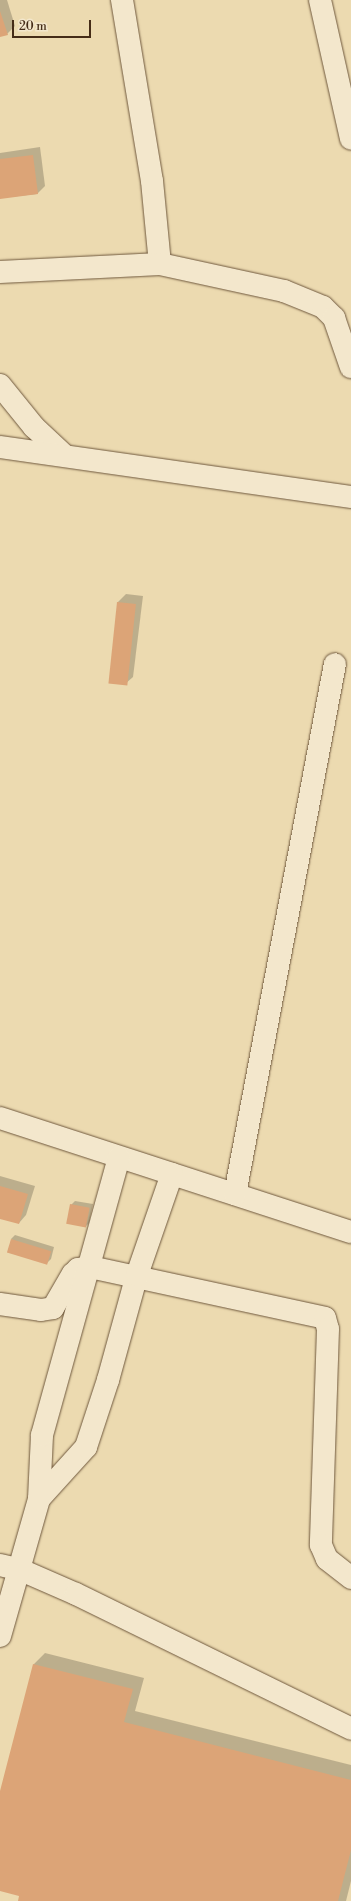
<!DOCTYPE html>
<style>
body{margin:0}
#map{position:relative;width:351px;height:1901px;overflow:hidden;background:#ecdab0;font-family:"Libre Bodoni",serif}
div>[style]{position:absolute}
.shadow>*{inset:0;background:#0003}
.building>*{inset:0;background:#dca477;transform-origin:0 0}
.roads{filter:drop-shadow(0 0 1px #6f583d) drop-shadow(0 0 1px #6f583d)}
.minor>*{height:22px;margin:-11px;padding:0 11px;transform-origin:11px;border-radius:11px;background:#f3e7cc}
span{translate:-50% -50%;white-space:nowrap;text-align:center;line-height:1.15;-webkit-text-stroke:3.5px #f3e7cc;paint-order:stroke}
.scale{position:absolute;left:12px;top:20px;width:79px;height:18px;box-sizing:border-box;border:2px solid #452c17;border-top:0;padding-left:5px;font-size:12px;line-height:14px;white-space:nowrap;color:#452c17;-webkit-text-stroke:3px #f3e7cc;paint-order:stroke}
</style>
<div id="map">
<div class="shadow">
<i style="clip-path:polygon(0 0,7px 0,15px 26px,7px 34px,0 36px)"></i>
<i style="clip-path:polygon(40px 147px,45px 186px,37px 194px,0 198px,0 153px)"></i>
<i style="clip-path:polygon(126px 594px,143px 596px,133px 677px,125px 684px,118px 602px)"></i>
<i style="clip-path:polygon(0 1176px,35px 1186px,26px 1215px,19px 1223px,0 1218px)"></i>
<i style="clip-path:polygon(75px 1201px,93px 1204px,89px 1223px,85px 1227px,71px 1205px)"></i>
<i style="clip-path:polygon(15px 1235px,54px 1247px,51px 1259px,47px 1263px,11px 1239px)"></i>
<i style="clip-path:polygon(45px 1653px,144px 1678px,135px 1711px,351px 1765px,351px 1881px,346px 1901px,19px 1901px,20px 1895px,0 1890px,0 1796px,34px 1664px)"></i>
</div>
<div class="building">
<i style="clip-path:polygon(0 11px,8px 35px,0 37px)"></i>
<i style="clip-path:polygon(33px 155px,38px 194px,0 199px,0 159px)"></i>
<i style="left:117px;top:602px;width:19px;height:82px;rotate:6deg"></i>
<i style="clip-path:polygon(0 1186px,28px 1194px,19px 1224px,0 1219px)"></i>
<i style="left:70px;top:1204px;width:20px;height:20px;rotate:11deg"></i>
<i style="left:11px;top:1239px;width:42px;height:14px;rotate:17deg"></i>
<i style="clip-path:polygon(33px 1664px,133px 1689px,124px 1722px,351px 1780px,351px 1850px,338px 1901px,18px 1901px,19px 1896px,0 1891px,0 1791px)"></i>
</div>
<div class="roads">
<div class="minor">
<i style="left:122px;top:0;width:183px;rotate:80.6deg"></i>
<i style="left:152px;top:181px;width:83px;rotate:84.5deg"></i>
<i style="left:320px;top:0;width:142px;rotate:77.4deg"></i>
<i style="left:0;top:272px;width:160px;rotate:-2.9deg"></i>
<i style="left:160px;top:264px;width:127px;rotate:12.3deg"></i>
<i style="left:284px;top:291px;width:42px;rotate:22.3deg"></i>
<i style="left:323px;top:307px;width:16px;rotate:45deg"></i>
<i style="left:334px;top:318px;width:52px;rotate:70.9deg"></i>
<i style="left:0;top:385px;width:54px;rotate:51deg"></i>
<i style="left:34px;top:427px;width:41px;rotate:43deg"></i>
<i style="left:0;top:447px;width:355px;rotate:8.1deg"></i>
<i style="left:0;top:1118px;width:369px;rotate:18deg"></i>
<i style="left:235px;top:1194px;width:539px;rotate:-79.32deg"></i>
<i style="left:0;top:1304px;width:41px;rotate:8.3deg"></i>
<i style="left:41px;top:1310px;width:12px;rotate:-9deg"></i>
<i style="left:53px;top:1308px;width:39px;rotate:-60deg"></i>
<i style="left:73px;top:1274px;width:7px;rotate:-45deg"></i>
<i style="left:78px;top:1269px;width:12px;rotate:-9deg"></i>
<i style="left:90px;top:1267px;width:240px;rotate:12.2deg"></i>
<i style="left:325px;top:1318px;width:11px;rotate:75deg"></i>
<i style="left:328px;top:1329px;width:216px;rotate:91.9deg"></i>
<i style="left:321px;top:1545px;width:15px;rotate:67deg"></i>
<i style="left:327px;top:1559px;width:31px;rotate:38deg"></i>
<i style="left:39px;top:1499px;width:70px;rotate:-47.9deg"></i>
<i style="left:86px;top:1447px;width:71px;rotate:-71.8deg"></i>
<i style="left:108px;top:1380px;width:109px;rotate:-74.6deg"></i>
<i style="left:137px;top:1275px;width:107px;rotate:-70.9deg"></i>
<i style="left:0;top:1565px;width:22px;rotate:13deg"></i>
<i style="left:21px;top:1570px;width:60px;rotate:23.6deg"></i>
<i style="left:76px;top:1594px;width:306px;rotate:26.1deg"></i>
<i style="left:0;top:1636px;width:142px;rotate:-74.1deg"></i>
<i style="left:39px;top:1499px;width:64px;rotate:-87.3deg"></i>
<i style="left:42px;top:1435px;width:288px;rotate:-74.5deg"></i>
</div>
</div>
<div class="scale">20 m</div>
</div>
